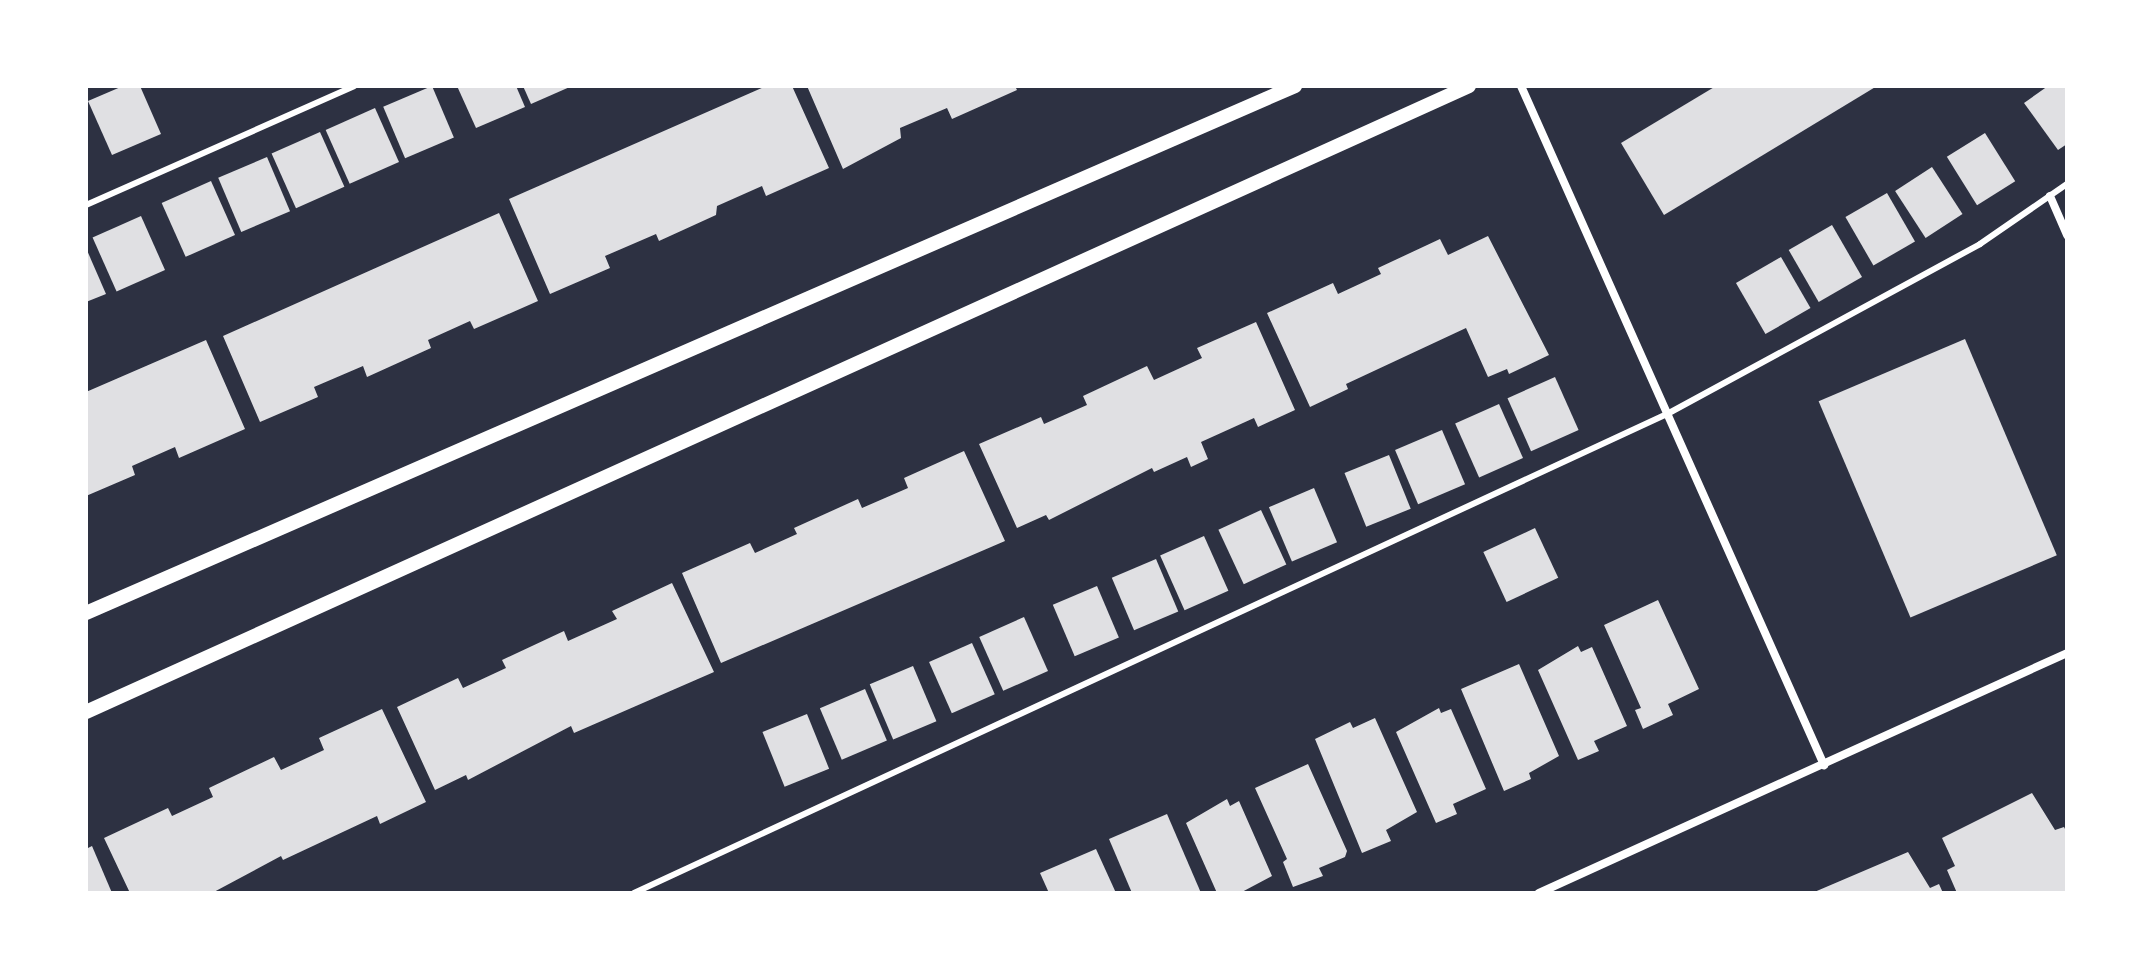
<!DOCTYPE html>
<style>
body{margin:0}
#map{position:relative;width:2153px;height:979px;overflow:hidden;background:#2d3142;font-family:Manrope,sans-serif}
div>[style]{position:absolute}
.building>*{inset:0;background:#e0e0e3;transform-origin:0 0}
.service>*{height:6px;margin:-3px;padding:0 3px;transform-origin:3px;border-radius:3px;background:#fff}
.minor>*{height:8px;margin:-4px;padding:0 4px;transform-origin:4px;border-radius:4px;background:#fff}
.tertiary>*{height:14px;margin:-7px;padding:0 7px;transform-origin:7px;border-radius:7px;background:#fff}
span{translate:-50% -50%;white-space:nowrap;text-align:center;line-height:1.15;-webkit-text-stroke:8px #fff;paint-order:stroke}
.frame{position:absolute;inset:0;border:88px solid #fff;pointer-events:none}
</style>
<div id="map">
<div class="building">
<i style="clip-path:polygon(123px 86px,140px 86px,161px 134px,112px 155px,88px 101px)"></i>
<i style="left:432px;top:86px;width:56px;height:53px;rotate:67deg"></i>
<i style="clip-path:polygon(457px 86px,516px 86px,525px 107px,476px 128px)"></i>
<i style="clip-path:polygon(523px 86px,572px 86px,531px 104px)"></i>
<i style="clip-path:polygon(766px 86px,792px 86px,829px 168px,766px 196px,762px 186px,717px 206px,716px 215px,659px 241px,656px 234px,605px 256px,610px 268px,550px 294px,509px 199px)"></i>
<i style="clip-path:polygon(807px 86px,1015px 86px,1017px 90px,952px 119px,947px 108px,900px 128px,901px 138px,843px 169px)"></i>
<i style="clip-path:polygon(1716px 86px,1877px 86px,1664px 215px,1621px 143px)"></i>
<i style="clip-path:polygon(2048px 86px,2067px 86px,2067px 144px,2058px 150px,2024px 103px)"></i>
<i style="left:375px;top:108px;width:59px;height:54px;rotate:66deg"></i>
<i style="left:320px;top:132px;width:60px;height:53px;rotate:66deg"></i>
<i style="left:1985px;top:133px;width:57px;height:45px;rotate:58deg"></i>
<i style="left:267px;top:157px;width:59px;height:53px;rotate:67deg"></i>
<i style="left:1932px;top:167px;width:56px;height:44px;rotate:57deg"></i>
<i style="left:211px;top:181px;width:59px;height:54px;rotate:66deg"></i>
<i style="left:1887px;top:193px;width:56px;height:48px;rotate:60deg"></i>
<i style="clip-path:polygon(499px 213px,538px 301px,474px 329px,470px 321px,428px 340px,431px 348px,367px 377px,363px 366px,314px 387px,318px 397px,260px 422px,223px 336px)"></i>
<i style="left:141px;top:216px;width:59px;height:53px;rotate:66deg"></i>
<i style="left:1832px;top:225px;width:60px;height:50px;rotate:60deg"></i>
<i style="clip-path:polygon(1488px 236px,1549px 355px,1509px 374px,1507px 369px,1488px 377px,1466px 328px,1346px 384px,1348px 389px,1310px 407px,1267px 313px,1333px 283px,1338px 294px,1381px 274px,1378px 268px,1440px 239px,1448px 255px)"></i>
<i style="clip-path:polygon(86px 248px,106px 294px,86px 302px)"></i>
<i style="left:1781px;top:257px;width:59px;height:52px;rotate:60deg"></i>
<i style="clip-path:polygon(1256px 322px,1295px 410px,1258px 427px,1254px 418px,1201px 442px,1208px 459px,1191px 467px,1187px 457px,1154px 472px,1152px 468px,1049px 520px,1046px 515px,1017px 528px,979px 444px,1041px 417px,1044px 424px,1087px 405px,1083px 396px,1147px 366px,1154px 380px,1202px 358px,1197px 348px)"></i>
<i style="left:1965px;top:339px;width:235px;height:159px;rotate:67deg"></i>
<i style="clip-path:polygon(206px 340px,245px 429px,179px 458px,175px 447px,132px 466px,135px 475px,86px 496px,86px 392px)"></i>
<i style="left:1555px;top:377px;width:58px;height:52px;rotate:66deg"></i>
<i style="left:1499px;top:404px;width:59px;height:48px;rotate:66deg"></i>
<i style="left:1442px;top:430px;width:59px;height:51px;rotate:67deg"></i>
<i style="clip-path:polygon(964px 451px,1005px 541px,721px 663px,682px 573px,750px 543px,755px 553px,797px 534px,794px 528px,858px 499px,862px 508px,908px 488px,904px 478px)"></i>
<i style="left:1389px;top:455px;width:58px;height:48px;rotate:68deg"></i>
<i style="left:1314px;top:488px;width:59px;height:49px;rotate:67deg"></i>
<i style="left:1261px;top:510px;width:60px;height:47px;rotate:65deg"></i>
<i style="left:1535px;top:528px;width:55px;height:57px;rotate:65deg"></i>
<i style="left:1204px;top:536px;width:60px;height:48px;rotate:66deg"></i>
<i style="left:1156px;top:559px;width:57px;height:48px;rotate:67deg"></i>
<i style="clip-path:polygon(672px 583px,714px 672px,574px 733px,571px 726px,468px 780px,466px 775px,435px 790px,397px 707px,458px 678px,463px 688px,506px 668px,502px 660px,564px 631px,568px 641px,617px 619px,612px 611px)"></i>
<i style="left:1097px;top:586px;width:56px;height:48px;rotate:67deg"></i>
<i style="clip-path:polygon(1658px 600px,1699px 689px,1668px 704px,1673px 715px,1643px 729px,1635px 710px,1641px 708px,1604px 625px)"></i>
<i style="left:1024px;top:617px;width:59px;height:49px;rotate:66deg"></i>
<i style="left:972px;top:643px;width:56px;height:47px;rotate:66deg"></i>
<i style="clip-path:polygon(1578px 646px,1581px 652px,1592px 647px,1627px 726px,1594px 741px,1599px 751px,1578px 760px,1538px 670px)"></i>
<i style="clip-path:polygon(1519px 664px,1559px 756px,1529px 773px,1531px 779px,1504px 791px,1461px 689px)"></i>
<i style="left:913px;top:666px;width:60px;height:47px;rotate:67deg"></i>
<i style="left:865px;top:689px;width:56px;height:49px;rotate:67deg"></i>
<i style="clip-path:polygon(1439px 708px,1441px 713px,1451px 709px,1486px 789px,1453px 804px,1457px 814px,1436px 823px,1396px 732px)"></i>
<i style="clip-path:polygon(382px 709px,426px 802px,380px 824px,377px 816px,283px 860px,281px 856px,212px 893px,130px 893px,104px 838px,168px 808px,172px 816px,213px 797px,209px 788px,274px 757px,281px 770px,324px 750px,319px 738px)"></i>
<i style="left:807px;top:714px;width:59px;height:48px;rotate:68deg"></i>
<i style="clip-path:polygon(1375px 718px,1417px 812px,1386px 830px,1391px 841px,1362px 853px,1315px 739px,1350px 722px,1353px 728px)"></i>
<i style="clip-path:polygon(1308px 764px,1347px 851px,1345px 857px,1319px 868px,1323px 876px,1293px 887px,1283px 862px,1287px 859px,1255px 788px)"></i>
<i style="clip-path:polygon(2032px 793px,2055px 830px,2064px 827px,2067px 833px,2067px 893px,1957px 893px,1947px 870px,1955px 866px,1942px 838px)"></i>
<i style="clip-path:polygon(1227px 799px,1230px 806px,1239px 801px,1272px 876px,1240px 893px,1217px 893px,1186px 823px)"></i>
<i style="clip-path:polygon(1167px 814px,1201px 893px,1132px 893px,1109px 839px)"></i>
<i style="clip-path:polygon(92px 846px,112px 893px,86px 893px,86px 849px)"></i>
<i style="clip-path:polygon(1096px 849px,1116px 893px,1049px 893px,1040px 873px)"></i>
<i style="clip-path:polygon(1908px 852px,1930px 888px,1939px 884px,1943px 893px,1812px 893px)"></i>
</div>
<div class="service">
<i style="left:86px;top:205px;width:293px;rotate:-23.9deg"></i>
<i style="left:634px;top:893px;width:1141px;rotate:-24.88deg"></i>
<i style="left:1669px;top:413px;width:354px;rotate:-28.5deg"></i>
<i style="left:1980px;top:244px;width:106px;rotate:-34.6deg"></i>
</div>
<div class="minor">
<i style="left:1521px;top:86px;width:744px;rotate:65.95deg"></i>
<i style="left:2050px;top:196px;width:43px;rotate:66.4deg"></i>
<i style="left:1539px;top:893px;width:580px;rotate:-24.44deg"></i>
</div>
<div class="tertiary">
<i style="left:86px;top:613px;width:1319px;rotate:-23.55deg"></i>
<i style="left:86px;top:712px;width:1518px;rotate:-24.35deg"></i>
</div>
<div class="frame"></div>
</div>
